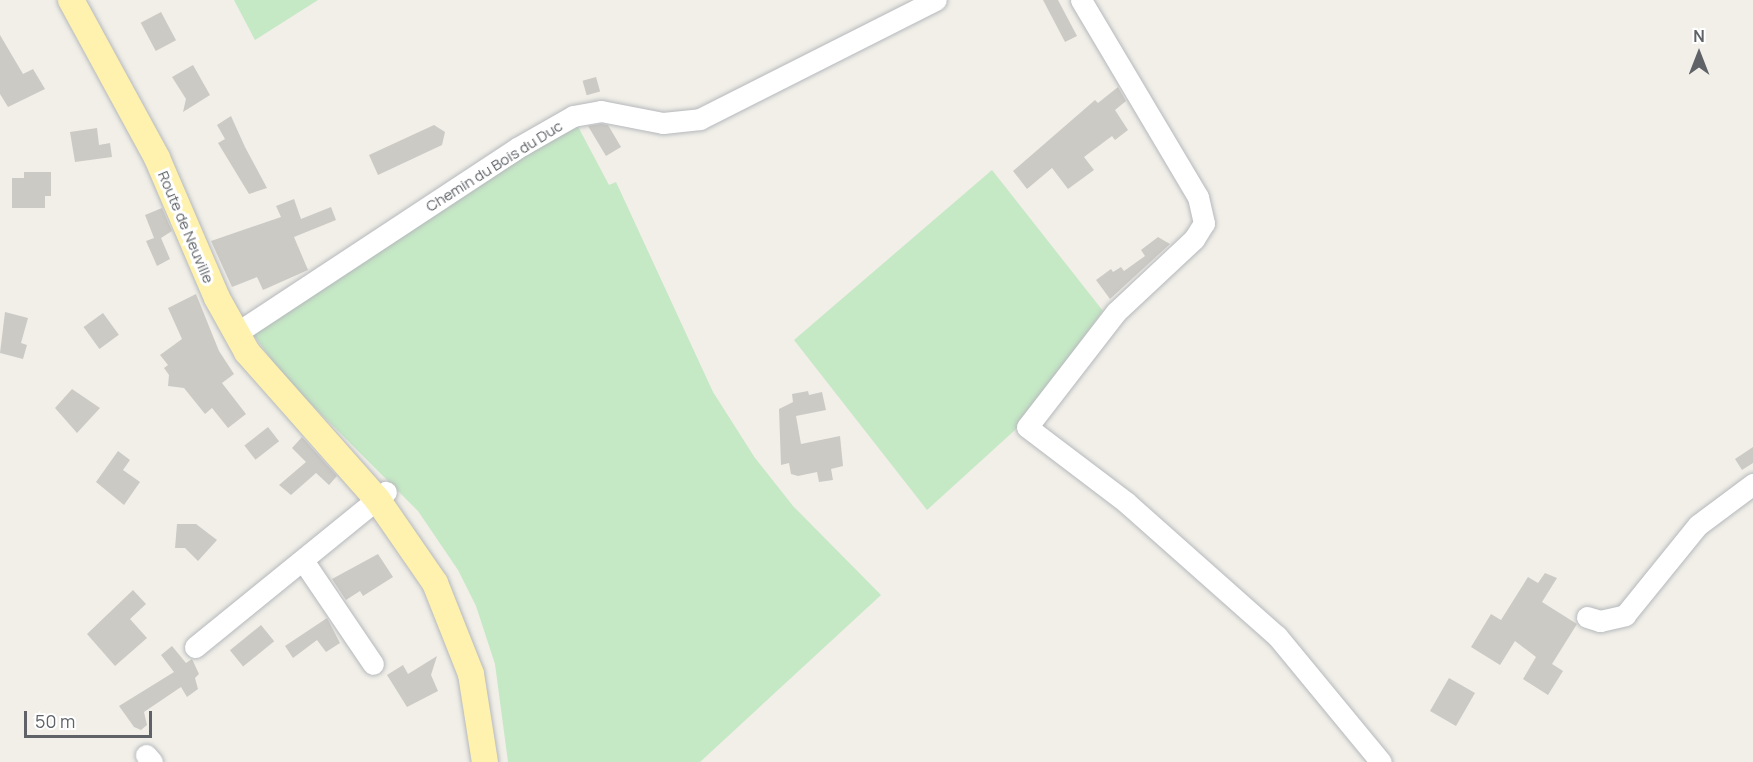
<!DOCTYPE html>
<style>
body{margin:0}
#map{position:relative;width:1753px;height:762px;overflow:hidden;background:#f1efe8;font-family:Manrope,sans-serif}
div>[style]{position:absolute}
.green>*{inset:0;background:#c5e8c5}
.building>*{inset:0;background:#cccac5;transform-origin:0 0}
.roads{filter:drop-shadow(0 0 2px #b5b8bc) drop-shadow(0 0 2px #b5b8bc)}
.minor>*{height:21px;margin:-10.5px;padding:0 10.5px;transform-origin:10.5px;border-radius:10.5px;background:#fff}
.major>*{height:26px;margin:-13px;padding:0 13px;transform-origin:13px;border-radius:13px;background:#fff2af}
span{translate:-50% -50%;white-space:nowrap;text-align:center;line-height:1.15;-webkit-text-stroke:6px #fff;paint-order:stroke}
.street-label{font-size:15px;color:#5f6368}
.north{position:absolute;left:1669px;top:24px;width:60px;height:60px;-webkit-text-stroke:4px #fff;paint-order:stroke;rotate:0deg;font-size:16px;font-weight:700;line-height:24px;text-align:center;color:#5f6368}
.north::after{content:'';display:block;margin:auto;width:21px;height:27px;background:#5f6368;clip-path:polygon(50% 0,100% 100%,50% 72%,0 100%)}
.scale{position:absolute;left:24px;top:711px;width:128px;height:27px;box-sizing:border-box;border:3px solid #5f6368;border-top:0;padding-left:8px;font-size:18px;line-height:21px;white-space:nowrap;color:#5f6368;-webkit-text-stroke:4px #fff;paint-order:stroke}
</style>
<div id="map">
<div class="green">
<i style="clip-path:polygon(234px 0,318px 0,255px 40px)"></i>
<i style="clip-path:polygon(575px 121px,609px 185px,616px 182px,713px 392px,755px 458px,793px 506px,881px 595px,700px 762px,508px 762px,495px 664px,476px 606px,458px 570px,418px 511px,284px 377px,248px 327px)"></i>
<i style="clip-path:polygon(992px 170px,1103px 311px,1015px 430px,927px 510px,794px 340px)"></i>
</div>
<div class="building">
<i style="clip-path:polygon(1043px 0,1058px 0,1077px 36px,1065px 42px)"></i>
<i style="left:161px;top:12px;width:32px;height:23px;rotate:62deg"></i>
<i style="clip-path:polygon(0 35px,23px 74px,33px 69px,45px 89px,8px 107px,0 94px)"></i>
<i style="clip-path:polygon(193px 65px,210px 95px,183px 112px,186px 99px,172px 77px)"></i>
<i style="left:596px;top:77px;width:15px;height:14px;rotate:74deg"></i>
<i style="clip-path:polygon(1118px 87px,1126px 101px,1115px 110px,1128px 130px,1115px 140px,1112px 136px,1084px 157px,1094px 170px,1068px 189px,1052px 168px,1027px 189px,1013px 171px,1095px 100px,1098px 103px)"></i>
<i style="clip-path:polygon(231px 116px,245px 147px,267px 188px,249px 194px,218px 143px,225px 139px,217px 125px)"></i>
<i style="clip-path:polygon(601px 124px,608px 125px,621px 147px,606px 156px,588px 126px)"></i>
<i style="clip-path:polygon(434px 125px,445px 132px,442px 145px,378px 175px,369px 155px)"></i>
<i style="clip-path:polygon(97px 128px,99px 145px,110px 143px,112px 157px,75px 162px,70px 132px)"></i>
<i style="clip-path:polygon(24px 172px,51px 172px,51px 196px,45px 196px,45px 208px,12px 208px,12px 178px,24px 178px)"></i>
<i style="clip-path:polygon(294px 199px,301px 219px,331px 207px,336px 220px,294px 237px,308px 270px,263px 290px,257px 277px,232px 287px,211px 241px,281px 217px,276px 206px)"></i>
<i style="clip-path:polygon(162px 208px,172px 231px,161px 238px,170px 259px,157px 266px,146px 241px,154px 238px,145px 215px)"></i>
<i style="clip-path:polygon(1158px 237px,1170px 244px,1110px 299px,1096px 280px,1111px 269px,1113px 272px,1121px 267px,1124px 271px,1145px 256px,1141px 250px)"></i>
<i style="clip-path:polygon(196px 294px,219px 351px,234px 374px,222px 383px,246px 414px,228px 428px,212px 408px,205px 414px,184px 388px,168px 386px,169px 375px,164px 368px,168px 365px,160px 355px,182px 339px,168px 308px)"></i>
<i style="clip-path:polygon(5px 312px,28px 318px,21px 343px,27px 345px,23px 359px,0 353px)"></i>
<i style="left:103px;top:313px;width:27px;height:24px;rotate:54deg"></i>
<i style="clip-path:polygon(72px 389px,100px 408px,77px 433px,55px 408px)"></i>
<i style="clip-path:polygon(808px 391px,809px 395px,822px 392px,826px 410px,796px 416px,801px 444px,840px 436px,843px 466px,831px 469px,833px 480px,819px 482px,817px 472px,798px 476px,791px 474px,789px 463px,781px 465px,779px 409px,793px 402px,792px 394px)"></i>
<i style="left:268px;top:427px;width:18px;height:30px;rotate:52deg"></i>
<i style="clip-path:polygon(302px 437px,337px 476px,329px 485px,316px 473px,291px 495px,279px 485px,306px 462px,292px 448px)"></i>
<i style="clip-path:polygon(1753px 447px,1753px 463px,1742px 470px,1735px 459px)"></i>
<i style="clip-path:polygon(118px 451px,130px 460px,123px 470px,140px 482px,124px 505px,96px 482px)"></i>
<i style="clip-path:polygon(177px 524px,196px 524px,217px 540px,198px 561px,185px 548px,175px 548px)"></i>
<i style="clip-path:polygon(378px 554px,393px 577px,363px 596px,360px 591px,346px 600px,332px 579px)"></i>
<i style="clip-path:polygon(1545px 573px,1557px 578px,1542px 602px,1577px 624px,1552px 664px,1563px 671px,1548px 695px,1523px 679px,1536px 657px,1515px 641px,1500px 665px,1471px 647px,1491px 614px,1501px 620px,1528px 577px,1538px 583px)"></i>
<i style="clip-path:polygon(133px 590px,146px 604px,130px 619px,147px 638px,115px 666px,87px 634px)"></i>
<i style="clip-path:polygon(327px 618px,340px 643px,326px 652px,317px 640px,293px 658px,285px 646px)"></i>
<i style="left:261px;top:625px;width:21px;height:40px;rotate:51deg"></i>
<i style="clip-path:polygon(172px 646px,186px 663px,192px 659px,199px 674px,195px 678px,198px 689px,187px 697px,181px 687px,144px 712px,147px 725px,141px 730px,134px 727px,119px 706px,174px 672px,161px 655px)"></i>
<i style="clip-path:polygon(437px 656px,431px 675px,438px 691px,407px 707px,387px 675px,403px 665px,408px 674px)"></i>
<i style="left:1449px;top:678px;width:30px;height:38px;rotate:30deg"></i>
</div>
<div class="roads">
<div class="minor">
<i style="left:1081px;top:0;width:229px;rotate:59.3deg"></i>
<i style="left:1198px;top:197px;width:27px;rotate:77deg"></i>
<i style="left:1204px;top:223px;width:19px;rotate:122deg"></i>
<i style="left:1194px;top:239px;width:107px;rotate:136.9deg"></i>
<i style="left:1116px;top:312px;width:145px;rotate:127.7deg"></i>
<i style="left:1027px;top:427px;width:126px;rotate:37.2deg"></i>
<i style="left:1127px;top:503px;width:200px;rotate:41.6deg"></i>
<i style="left:1277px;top:636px;width:163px;rotate:50.5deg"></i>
<i style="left:235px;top:334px;width:338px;rotate:-33.4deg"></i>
<i style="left:517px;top:148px;width:64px;rotate:-29.7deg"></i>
<i style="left:573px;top:116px;width:28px;rotate:-10deg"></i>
<i style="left:601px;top:111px;width:63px;rotate:11deg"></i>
<i style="left:663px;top:123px;width:37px;rotate:-6deg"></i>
<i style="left:700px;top:119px;width:264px;rotate:-26.8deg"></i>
<i style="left:304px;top:562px;width:123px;rotate:55.9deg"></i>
<i style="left:1587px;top:617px;width:14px;rotate:17deg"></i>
<i style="left:1600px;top:621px;width:26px;rotate:-13deg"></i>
<i style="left:1625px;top:615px;width:116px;rotate:-51deg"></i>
<i style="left:1698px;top:525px;width:69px;rotate:-36.7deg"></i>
<i style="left:195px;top:647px;width:246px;rotate:-39.1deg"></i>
<i style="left:146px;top:755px;width:9px;rotate:49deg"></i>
</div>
<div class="major">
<i style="left:71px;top:0;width:180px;rotate:61.4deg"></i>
<i style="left:157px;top:158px;width:152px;rotate:66.8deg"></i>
<i style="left:217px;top:298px;width:62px;rotate:60.9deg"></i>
<i style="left:247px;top:352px;width:196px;rotate:48.5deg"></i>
<i style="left:377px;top:499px;width:102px;rotate:55.4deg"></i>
<i style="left:435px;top:583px;width:98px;rotate:68.4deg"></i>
<i style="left:471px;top:674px;width:89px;rotate:81deg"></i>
</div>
</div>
<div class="street-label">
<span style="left:494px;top:166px;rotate:-32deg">Chemin du Bois du Duc</span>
<span style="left:186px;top:227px;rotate:67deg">Route de Neuville</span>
</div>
<div class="north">N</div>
<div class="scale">50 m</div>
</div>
